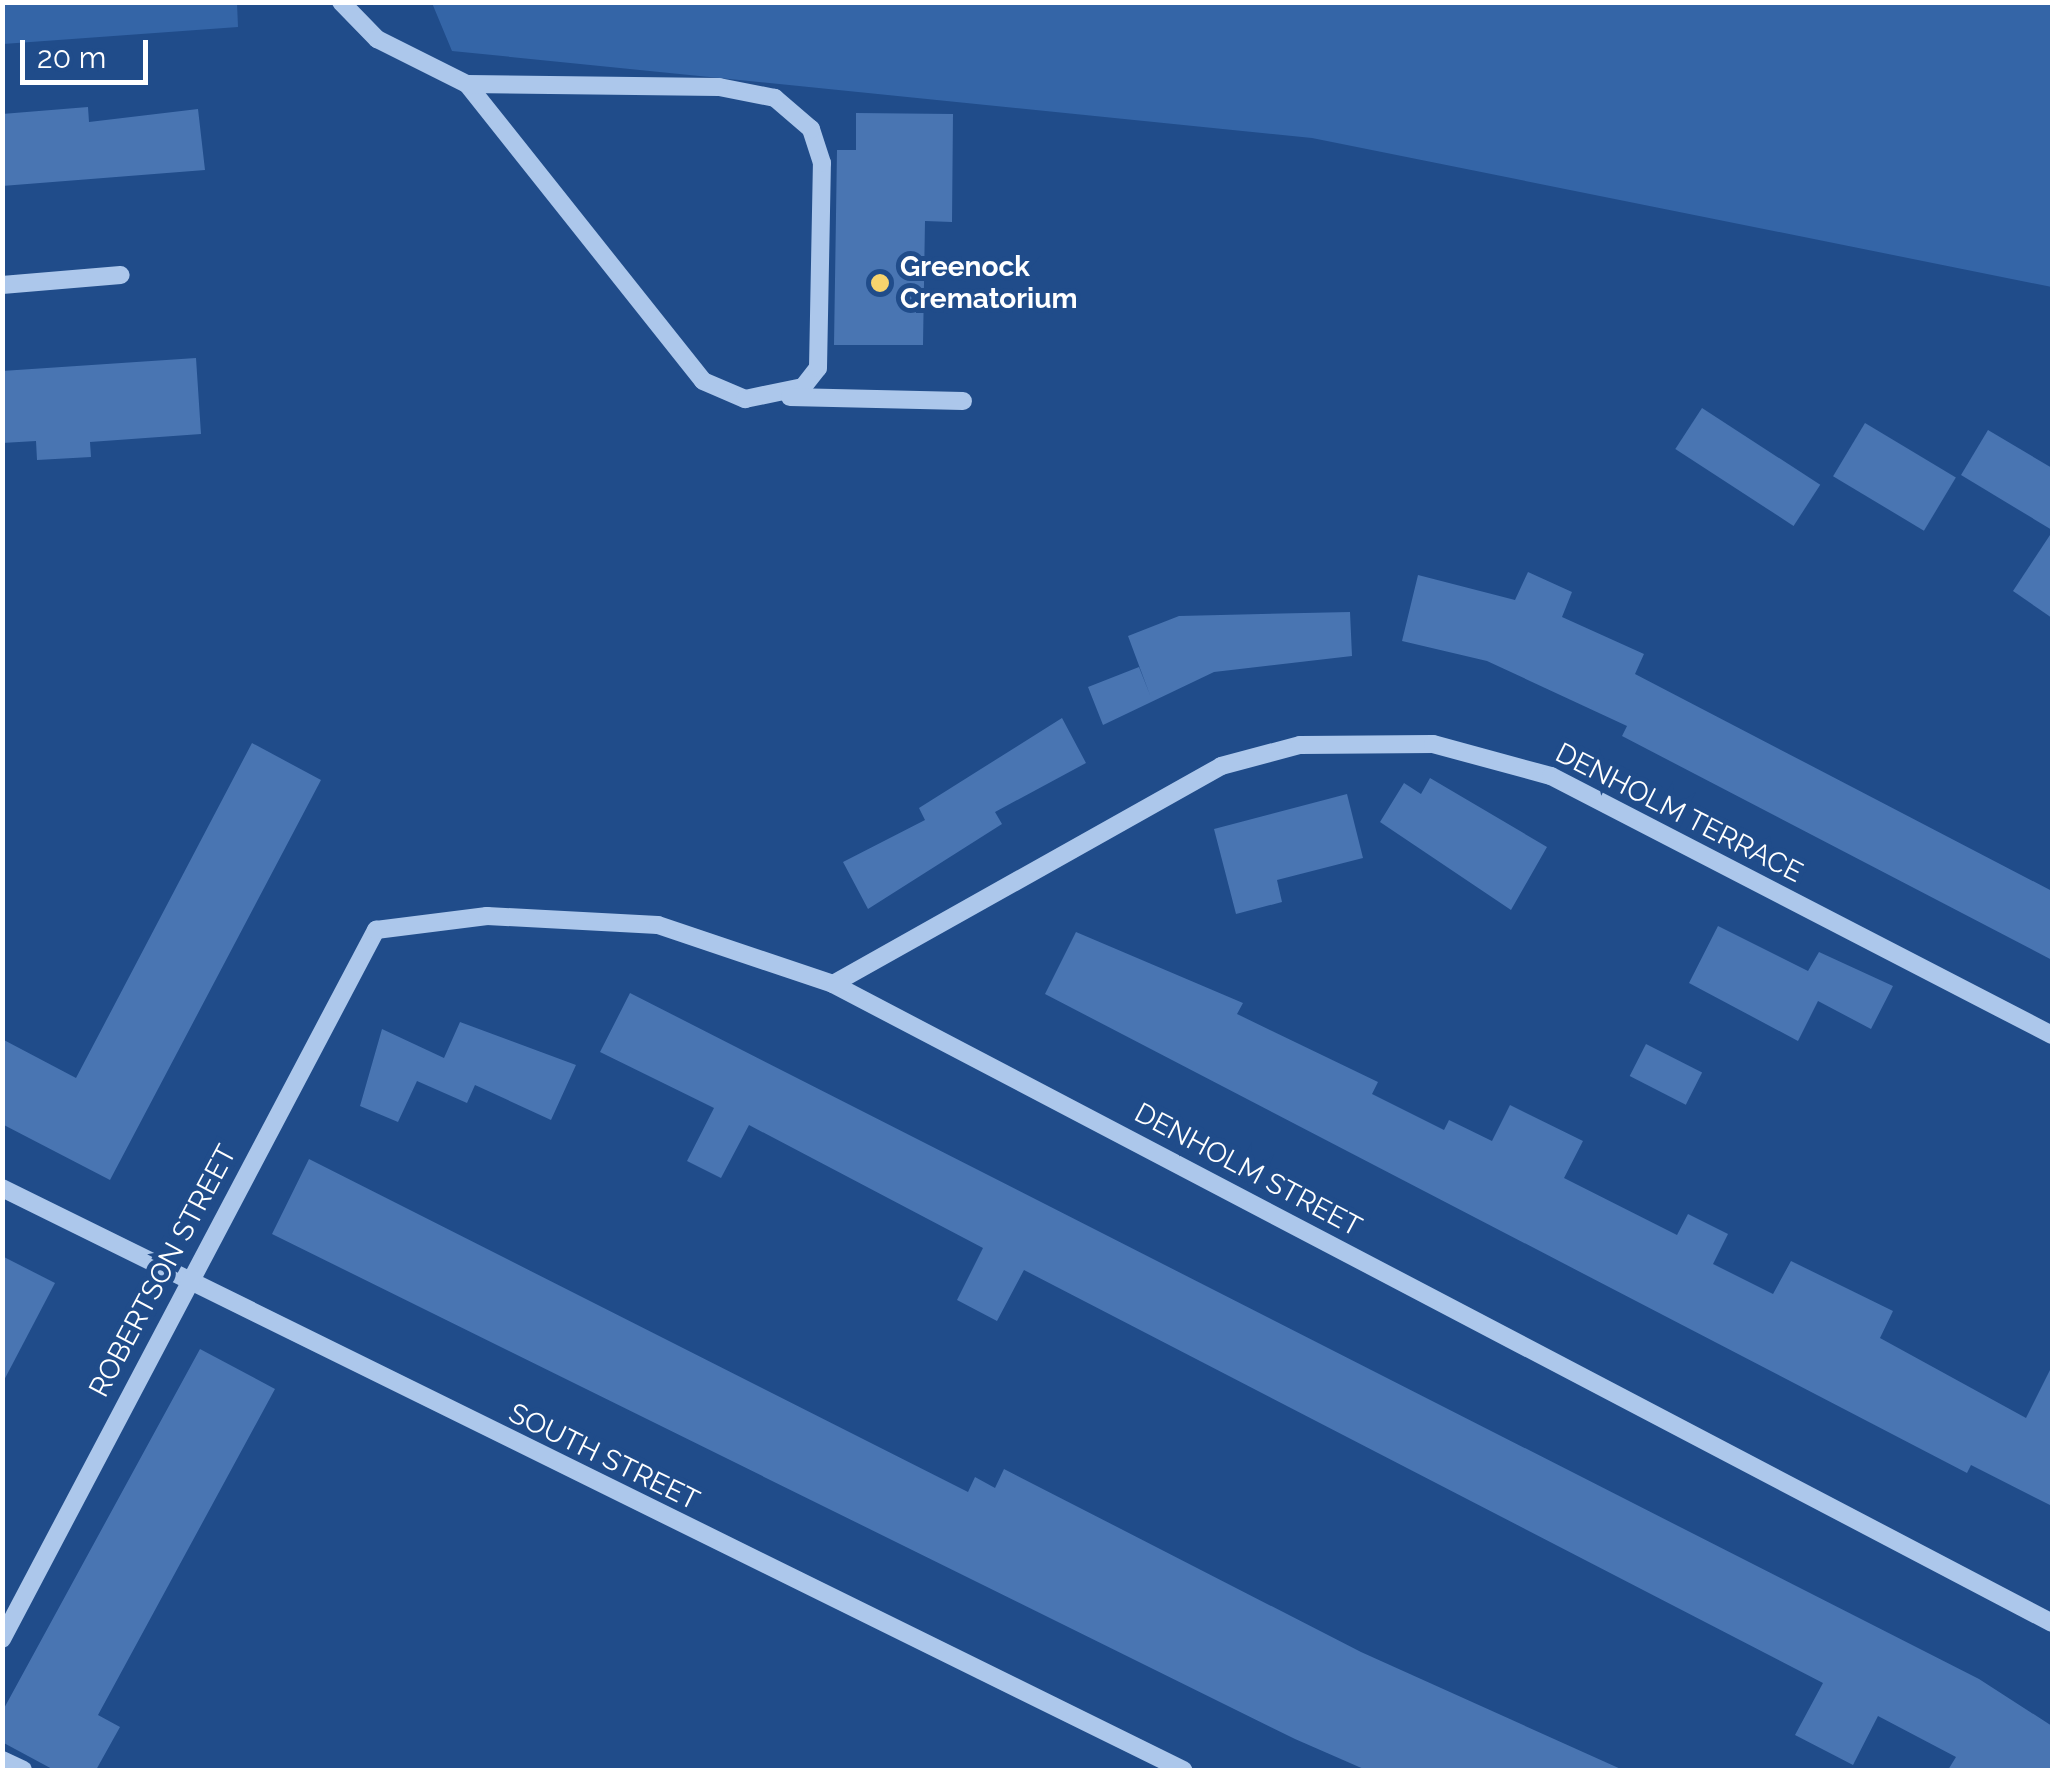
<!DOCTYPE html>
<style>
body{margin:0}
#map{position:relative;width:2055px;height:1773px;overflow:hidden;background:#204c8a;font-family:Raleway,sans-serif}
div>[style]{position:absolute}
.green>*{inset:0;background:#3465a7}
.building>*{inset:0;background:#4975b2;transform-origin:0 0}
.minor>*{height:18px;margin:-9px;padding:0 9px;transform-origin:9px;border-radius:9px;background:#acc7eb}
.dots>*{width:28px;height:28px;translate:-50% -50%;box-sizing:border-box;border:5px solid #204c8a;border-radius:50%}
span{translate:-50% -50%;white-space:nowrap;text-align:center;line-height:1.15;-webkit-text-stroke:10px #204c8a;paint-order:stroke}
.poi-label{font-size:28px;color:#fff;font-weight:700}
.left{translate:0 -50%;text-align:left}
.street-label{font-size:28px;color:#fff}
.frame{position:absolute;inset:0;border:5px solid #fff;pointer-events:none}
.scale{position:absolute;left:20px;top:40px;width:128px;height:45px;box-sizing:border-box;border:5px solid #fff;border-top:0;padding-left:12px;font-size:30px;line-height:35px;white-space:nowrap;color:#fff;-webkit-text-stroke:8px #204c8a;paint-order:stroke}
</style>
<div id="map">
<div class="green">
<i style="clip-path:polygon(2px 3px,237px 3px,238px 27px,3px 44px)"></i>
<i style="clip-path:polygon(432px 3px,2052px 3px,2052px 287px,1312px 138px,452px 51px)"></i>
</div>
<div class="building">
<i style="clip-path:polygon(88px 107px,89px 122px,198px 109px,205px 170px,2px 186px,2px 114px)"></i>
<i style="clip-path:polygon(856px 113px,953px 114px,952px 222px,925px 221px,923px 345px,834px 345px,837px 150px,856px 150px)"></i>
<i style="clip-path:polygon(196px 358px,201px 434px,90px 442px,91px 457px,37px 460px,36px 441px,2px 443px,2px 371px)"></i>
<i style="left:1702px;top:408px;width:141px;height:49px;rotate:33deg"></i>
<i style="left:1865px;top:423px;width:106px;height:62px;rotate:31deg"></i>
<i style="clip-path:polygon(1988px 430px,2052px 468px,2052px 530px,1961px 475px)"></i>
<i style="clip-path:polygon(2052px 532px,2052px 618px,2013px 591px)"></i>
<i style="clip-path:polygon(1528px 572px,1572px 592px,1562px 617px,1644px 654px,1635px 674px,2052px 891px,2052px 960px,1622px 736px,1627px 726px,1487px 661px,1402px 641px,1418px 575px,1515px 600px)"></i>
<i style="clip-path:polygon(1350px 612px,1352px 656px,1214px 672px,1103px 725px,1088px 687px,1139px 667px,1150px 695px,1128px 636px,1179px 616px)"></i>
<i style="clip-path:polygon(1062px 718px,1086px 763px,995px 812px,1002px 824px,868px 909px,843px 862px,925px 820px,919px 808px)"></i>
<i style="clip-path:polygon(252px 743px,321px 780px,110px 1180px,2px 1124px,2px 1039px,76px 1078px)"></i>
<i style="clip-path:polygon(1430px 778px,1547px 847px,1511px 910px,1380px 822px,1404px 783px,1421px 794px)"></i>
<i style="clip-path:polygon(1347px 794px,1363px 858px,1277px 880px,1282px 902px,1236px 914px,1214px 829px)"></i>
<i style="clip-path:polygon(1718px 926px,1808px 971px,1819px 952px,1893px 986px,1871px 1029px,1818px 1001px,1798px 1041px,1689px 983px)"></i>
<i style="clip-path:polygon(1076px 932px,1243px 1003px,1237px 1014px,1378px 1082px,1372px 1094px,1444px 1130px,1449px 1120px,1492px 1141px,1510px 1105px,1583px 1141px,1564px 1178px,1677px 1235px,1688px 1214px,1728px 1234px,1713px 1264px,1773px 1294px,1791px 1261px,1893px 1311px,1880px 1338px,2026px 1418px,2052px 1366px,2052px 1506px,1971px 1465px,1967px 1473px,1045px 994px)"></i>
<i style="clip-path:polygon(630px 993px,1979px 1679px,2052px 1726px,2052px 1770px,1948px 1770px,1956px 1757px,1878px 1716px,1853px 1765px,1795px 1735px,1823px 1683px,1024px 1270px,997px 1321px,957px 1300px,983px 1248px,749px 1125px,721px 1178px,687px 1161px,714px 1108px,600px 1052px)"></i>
<i style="clip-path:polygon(460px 1022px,576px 1065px,551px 1120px,475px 1085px,467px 1103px,417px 1081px,398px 1122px,360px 1106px,382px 1029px,444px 1058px)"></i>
<i style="left:1646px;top:1044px;width:63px;height:36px;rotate:27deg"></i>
<i style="clip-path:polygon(309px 1159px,968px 1492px,975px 1477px,995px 1488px,1004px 1469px,1361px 1652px,1623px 1770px,1366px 1770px,1295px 1739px,272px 1234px)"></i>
<i style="clip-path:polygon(2px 1256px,55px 1283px,2px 1384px)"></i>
<i style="clip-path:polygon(200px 1349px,275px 1389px,98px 1715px,120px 1727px,96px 1770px,54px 1770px,2px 1742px,2px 1712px)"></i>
</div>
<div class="minor">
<i style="left:341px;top:2px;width:52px;rotate:45.8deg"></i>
<i style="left:377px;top:39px;width:101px;rotate:26.6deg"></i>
<i style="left:467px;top:84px;width:379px;rotate:51.5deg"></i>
<i style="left:703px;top:381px;width:46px;rotate:23.2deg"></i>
<i style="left:745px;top:399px;width:59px;rotate:-11.7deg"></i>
<i style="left:803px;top:387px;width:24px;rotate:-52deg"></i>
<i style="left:818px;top:368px;width:205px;rotate:-88.9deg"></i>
<i style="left:822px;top:163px;width:36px;rotate:-108deg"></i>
<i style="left:811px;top:129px;width:48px;rotate:-139.3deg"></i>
<i style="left:775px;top:98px;width:57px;rotate:-168.9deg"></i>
<i style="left:719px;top:87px;width:252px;rotate:-179.3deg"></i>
<i style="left:2px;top:285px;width:119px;rotate:-4.8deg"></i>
<i style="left:790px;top:397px;width:173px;rotate:1.3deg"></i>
<i style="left:833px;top:984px;width:445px;rotate:-29.3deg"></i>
<i style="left:1221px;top:766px;width:82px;rotate:-14.9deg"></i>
<i style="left:1300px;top:745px;width:133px;rotate:-0.4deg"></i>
<i style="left:1433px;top:744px;width:122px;rotate:15.2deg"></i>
<i style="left:1551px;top:776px;width:564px;rotate:27.34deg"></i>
<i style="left:2px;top:1188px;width:1317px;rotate:26.23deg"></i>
<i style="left:2px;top:1639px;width:802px;rotate:-62.19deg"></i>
<i style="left:376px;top:930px;width:112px;rotate:-7.2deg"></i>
<i style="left:487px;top:916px;width:171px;rotate:3deg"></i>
<i style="left:658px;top:925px;width:185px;rotate:18.6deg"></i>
<i style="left:833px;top:984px;width:1376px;rotate:27.66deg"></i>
<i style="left:2px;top:1760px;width:23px;rotate:25deg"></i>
</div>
<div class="dots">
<i style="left:880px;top:283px;background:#f8d46d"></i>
</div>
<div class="poi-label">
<span class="left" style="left:900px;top:283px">Greenock<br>Crematorium</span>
</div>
<div class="street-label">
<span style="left:1679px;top:813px;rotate:27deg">DENHOLM TERRACE</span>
<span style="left:1248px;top:1170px;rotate:28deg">DENHOLM STREET</span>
<span style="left:163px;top:1271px;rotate:-62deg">ROBERTSON STREET</span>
<span style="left:604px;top:1457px;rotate:26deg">SOUTH STREET</span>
</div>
<div class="frame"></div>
<div class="scale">20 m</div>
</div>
